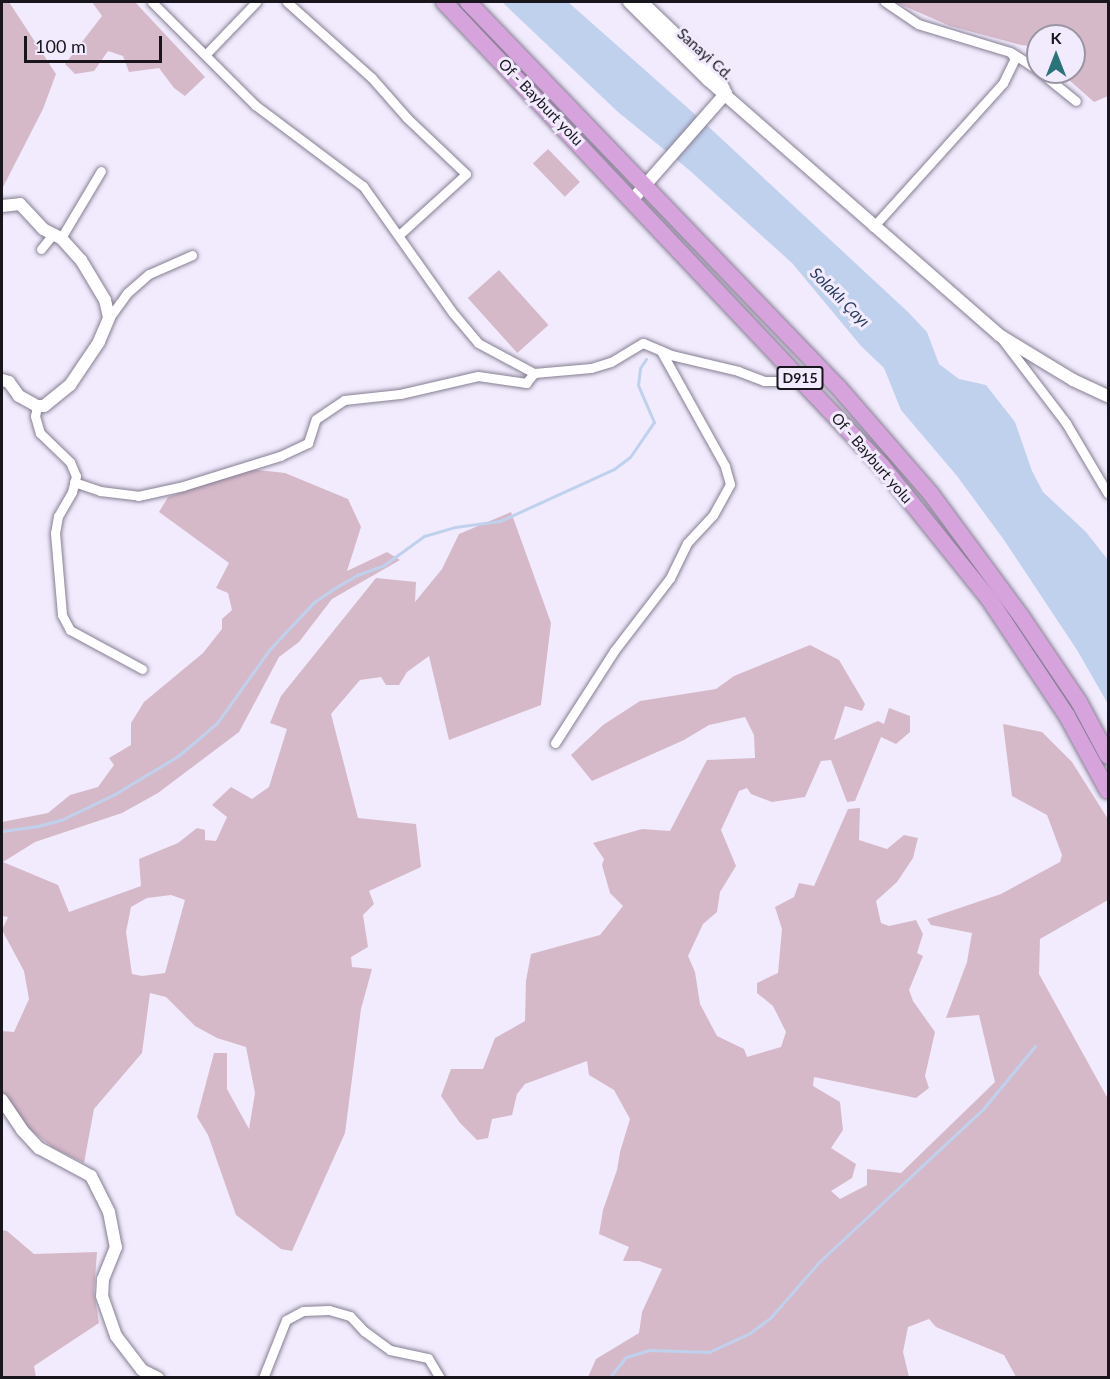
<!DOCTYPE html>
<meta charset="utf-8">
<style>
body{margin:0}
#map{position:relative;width:1110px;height:1379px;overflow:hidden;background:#f1ebfd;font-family:Lato,sans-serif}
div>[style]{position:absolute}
.green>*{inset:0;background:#d6b9c9;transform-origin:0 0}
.water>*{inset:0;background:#c0d1ee}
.stream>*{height:3px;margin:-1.5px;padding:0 1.5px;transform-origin:1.5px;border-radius:1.5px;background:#c0d1ee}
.roads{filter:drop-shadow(0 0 2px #867e92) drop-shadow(0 0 2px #867e92)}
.street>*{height:9px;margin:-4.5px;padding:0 4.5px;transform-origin:4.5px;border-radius:4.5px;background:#fff}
.secondary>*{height:12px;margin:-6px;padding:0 6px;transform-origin:6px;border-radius:6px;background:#fff}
.highway>*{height:16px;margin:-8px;padding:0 8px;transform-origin:8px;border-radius:8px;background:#d6a3dd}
span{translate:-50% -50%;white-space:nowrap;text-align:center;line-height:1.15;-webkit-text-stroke:6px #f1ebfd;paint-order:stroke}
.shield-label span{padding:2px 4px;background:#f1ebfd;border:2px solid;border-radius:4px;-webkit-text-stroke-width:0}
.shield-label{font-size:14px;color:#18151d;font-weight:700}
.street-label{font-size:15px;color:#18151d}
.water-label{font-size:16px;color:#263a62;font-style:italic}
.frame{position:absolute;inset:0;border:3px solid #18151d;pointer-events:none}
.north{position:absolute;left:1026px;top:24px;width:60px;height:60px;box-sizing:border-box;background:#f1ebfd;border:2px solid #9a95a3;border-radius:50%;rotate:0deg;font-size:16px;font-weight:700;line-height:24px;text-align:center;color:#18151d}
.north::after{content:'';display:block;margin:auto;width:21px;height:27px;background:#2a7479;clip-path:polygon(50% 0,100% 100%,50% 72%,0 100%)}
.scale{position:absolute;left:24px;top:36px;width:138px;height:27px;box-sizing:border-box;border:3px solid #18151d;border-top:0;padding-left:8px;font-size:18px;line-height:21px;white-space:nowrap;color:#18151d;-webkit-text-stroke:4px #f1ebfd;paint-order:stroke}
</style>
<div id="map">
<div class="green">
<i style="clip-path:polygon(2px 2px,9px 2px,56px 74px,43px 109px,2px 189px)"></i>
<i style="clip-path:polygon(92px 2px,135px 2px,205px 77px,185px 96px,174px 88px,159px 68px,129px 72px,123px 56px,108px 51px,94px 71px,75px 74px,65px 64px,102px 16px)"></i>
<i style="clip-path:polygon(895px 2px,1108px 2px,1108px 96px,1094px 102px,1069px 80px,1071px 72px,1074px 72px,1074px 36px,1038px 36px,1038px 47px,1021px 45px,950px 26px)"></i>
<i style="left:548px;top:149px;width:46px;height:21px;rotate:46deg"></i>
<i style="left:499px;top:270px;width:74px;height:42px;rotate:48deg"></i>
<i style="clip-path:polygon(evenodd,249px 469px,285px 473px,348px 499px,361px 527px,347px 571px,387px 552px,400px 560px,332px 599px,299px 642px,279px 657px,239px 732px,158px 793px,122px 813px,35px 842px,3px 862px,58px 885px,69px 912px,141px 886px,139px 859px,178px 843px,197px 828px,205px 830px,205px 840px,216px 841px,227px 817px,212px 805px,231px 787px,252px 799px,269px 787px,287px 729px,270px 723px,281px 696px,376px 578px,416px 582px,415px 602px,442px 569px,459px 534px,511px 512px,551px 623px,541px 705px,449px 740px,429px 656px,407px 672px,399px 685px,386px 685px,381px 677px,360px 680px,331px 714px,358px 818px,416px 824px,421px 867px,369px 891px,374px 904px,363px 915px,368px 947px,351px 957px,352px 967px,372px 969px,361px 1009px,345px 1133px,292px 1251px,281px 1249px,236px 1215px,208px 1135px,197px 1117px,214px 1053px,227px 1053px,227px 1089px,249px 1129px,255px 1093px,246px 1047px,217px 1038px,195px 1026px,166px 997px,150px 993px,142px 1053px,94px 1109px,84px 1163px,52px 1147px,22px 1123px,2px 1091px,2px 1031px,14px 1032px,29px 999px,24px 971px,2px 930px,8px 917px,2px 916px,2px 822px,48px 813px,70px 795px,98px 787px,114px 765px,109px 758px,131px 745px,131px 723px,144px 702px,203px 653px,222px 629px,222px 619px,232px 610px,228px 593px,216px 588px,229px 563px,159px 512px,168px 497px,249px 469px,171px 895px,185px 900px,165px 973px,142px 976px,132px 974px,126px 932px,131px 907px,147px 898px,171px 895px)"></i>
<i style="clip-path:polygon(810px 645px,839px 660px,865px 704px,862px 711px,845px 706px,834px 740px,878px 721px,884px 724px,889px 708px,910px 716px,910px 732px,896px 744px,881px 737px,855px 801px,847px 802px,831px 760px,821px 761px,805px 797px,772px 802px,751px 794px,747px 788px,739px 791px,721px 830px,736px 866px,720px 892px,717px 912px,703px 924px,688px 956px,695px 972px,700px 1004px,717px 1036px,744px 1049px,747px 1057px,781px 1047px,786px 1032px,773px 1006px,757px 993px,757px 983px,778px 973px,782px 929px,775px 907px,794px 897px,799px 883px,814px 886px,848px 809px,860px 808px,859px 840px,887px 849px,904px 835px,918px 838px,913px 858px,897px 882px,876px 901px,881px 923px,889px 926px,916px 920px,923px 934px,917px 953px,923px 956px,909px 990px,913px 1001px,935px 1032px,925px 1076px,929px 1088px,916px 1098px,814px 1077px,813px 1086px,840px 1102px,843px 1130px,831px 1148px,856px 1164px,852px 1178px,831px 1191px,840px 1199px,867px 1185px,867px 1169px,901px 1173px,995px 1082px,979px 1015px,946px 1018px,967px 962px,972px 933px,931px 925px,927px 919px,1001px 894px,1060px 862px,1062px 855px,1047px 815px,1012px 796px,1003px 724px,1042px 732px,1072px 762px,1108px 819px,1108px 900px,1040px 939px,1039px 974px,1108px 1099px,1108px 1377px,1016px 1377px,1004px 1355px,936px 1327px,929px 1319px,908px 1327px,903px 1352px,909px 1377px,588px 1377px,596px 1359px,639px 1333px,642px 1312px,662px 1269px,639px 1261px,623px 1261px,629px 1247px,599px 1234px,603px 1210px,617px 1170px,620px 1152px,630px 1119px,614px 1090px,589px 1075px,587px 1061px,525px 1084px,517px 1094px,512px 1115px,492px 1119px,488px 1138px,477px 1140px,460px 1123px,441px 1096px,451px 1069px,483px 1069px,495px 1038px,525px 1021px,526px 981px,531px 954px,600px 935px,623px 906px,610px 893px,602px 865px,604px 859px,593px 843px,642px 829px,670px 831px,707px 760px,755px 758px,754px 735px,745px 717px,709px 725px,684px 740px,592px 781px,571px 755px,603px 725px,640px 701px,716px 689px,734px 676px)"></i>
<i style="clip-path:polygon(2px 1230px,7px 1231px,34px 1254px,97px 1252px,94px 1291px,99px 1323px,34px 1366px,36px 1377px,2px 1377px)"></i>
</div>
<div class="water">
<i style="clip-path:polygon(502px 2px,568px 2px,698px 117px,908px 312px,927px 332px,939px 364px,959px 379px,986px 385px,1015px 422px,1032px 471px,1043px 492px,1086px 532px,1108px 560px,1108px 704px,1077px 650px,1004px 540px,957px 476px,901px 410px,884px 368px,861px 346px,792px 263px,688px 169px,618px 112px)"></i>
</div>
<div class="stream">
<i style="left:2px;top:831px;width:36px;rotate:-8deg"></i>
<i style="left:38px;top:826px;width:24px;rotate:-15deg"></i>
<i style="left:61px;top:820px;width:60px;rotate:-25.7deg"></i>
<i style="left:115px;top:794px;width:74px;rotate:-31.1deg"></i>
<i style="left:178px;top:756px;width:51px;rotate:-40.2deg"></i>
<i style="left:217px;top:723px;width:90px;rotate:-54.5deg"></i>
<i style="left:269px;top:650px;width:66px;rotate:-46.8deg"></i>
<i style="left:314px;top:602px;width:23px;rotate:-34deg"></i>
<i style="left:333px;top:589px;width:28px;rotate:-30deg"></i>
<i style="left:357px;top:575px;width:29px;rotate:-20deg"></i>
<i style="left:384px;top:565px;width:49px;rotate:-35.9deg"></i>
<i style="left:424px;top:536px;width:32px;rotate:-16deg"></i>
<i style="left:455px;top:527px;width:45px;rotate:-7.6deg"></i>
<i style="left:500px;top:521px;width:125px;rotate:-24.5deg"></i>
<i style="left:614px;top:469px;width:20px;rotate:-37deg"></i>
<i style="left:630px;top:457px;width:42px;rotate:-55.6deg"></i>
<i style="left:654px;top:422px;width:40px;rotate:-113.4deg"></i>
<i style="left:638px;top:385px;width:17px;rotate:-83deg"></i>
<i style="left:640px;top:368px;width:11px;rotate:-56deg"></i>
<i style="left:609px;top:1378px;width:27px;rotate:-51deg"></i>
<i style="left:626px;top:1357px;width:24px;rotate:-17deg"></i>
<i style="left:649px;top:1350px;width:60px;rotate:1.9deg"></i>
<i style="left:709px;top:1352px;width:45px;rotate:-24.9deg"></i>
<i style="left:750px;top:1333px;width:26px;rotate:-37deg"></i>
<i style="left:771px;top:1317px;width:73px;rotate:-48.9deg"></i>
<i style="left:819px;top:1262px;width:226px;rotate:-43deg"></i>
<i style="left:984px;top:1108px;width:80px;rotate:-50.6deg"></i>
</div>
<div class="roads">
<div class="street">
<i style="left:152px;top:2px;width:146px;rotate:45deg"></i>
<i style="left:255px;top:105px;width:135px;rotate:36.9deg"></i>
<i style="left:363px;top:186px;width:156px;rotate:54.7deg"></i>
<i style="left:453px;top:313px;width:39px;rotate:50deg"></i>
<i style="left:478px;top:343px;width:64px;rotate:28.2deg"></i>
<i style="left:287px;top:2px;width:113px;rotate:41.8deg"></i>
<i style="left:371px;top:77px;width:55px;rotate:48.7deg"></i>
<i style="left:407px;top:118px;width:81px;rotate:43.5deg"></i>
<i style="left:466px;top:174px;width:91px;rotate:137.7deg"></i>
<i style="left:207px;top:53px;width:71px;rotate:-46.1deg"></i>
<i style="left:1012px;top:53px;width:31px;rotate:33deg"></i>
<i style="left:1040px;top:72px;width:46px;rotate:38.9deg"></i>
<i style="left:873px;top:227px;width:194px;rotate:-47.9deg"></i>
<i style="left:1003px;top:83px;width:28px;rotate:-64deg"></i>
<i style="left:1015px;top:58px;width:8px;rotate:-130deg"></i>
<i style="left:1010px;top:52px;width:96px;rotate:-163.1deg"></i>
<i style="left:918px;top:24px;width:40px;rotate:-146deg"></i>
<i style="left:61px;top:238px;width:78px;rotate:-59.2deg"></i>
<i style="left:41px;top:249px;width:19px;rotate:-51deg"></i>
<i style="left:109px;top:318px;width:31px;rotate:-54deg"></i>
<i style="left:127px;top:293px;width:29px;rotate:-41deg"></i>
<i style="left:149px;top:274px;width:47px;rotate:-23.8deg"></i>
<i style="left:1002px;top:339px;width:106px;rotate:52.7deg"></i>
<i style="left:1066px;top:423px;width:82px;rotate:59.4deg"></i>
<i style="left:37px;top:406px;width:10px;rotate:101deg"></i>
<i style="left:35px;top:416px;width:18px;rotate:74deg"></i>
<i style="left:40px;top:433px;width:42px;rotate:44deg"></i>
<i style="left:70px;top:462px;width:15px;rotate:67deg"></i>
<i style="left:76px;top:476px;width:16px;rotate:104deg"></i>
<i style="left:72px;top:492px;width:28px;rotate:120deg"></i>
<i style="left:58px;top:516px;width:17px;rotate:100deg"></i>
<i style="left:55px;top:533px;width:82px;rotate:85.1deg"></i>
<i style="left:62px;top:615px;width:17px;rotate:62deg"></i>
<i style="left:70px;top:630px;width:82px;rotate:28.4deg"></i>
<i style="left:74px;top:482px;width:28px;rotate:19deg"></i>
<i style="left:100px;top:491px;width:38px;rotate:7deg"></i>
<i style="left:138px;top:496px;width:46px;rotate:-12.5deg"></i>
<i style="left:183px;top:486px;width:102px;rotate:-17.2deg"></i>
<i style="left:280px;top:456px;width:31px;rotate:-25deg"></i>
<i style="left:308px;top:443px;width:25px;rotate:-72deg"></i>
<i style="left:316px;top:419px;width:34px;rotate:-34deg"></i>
<i style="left:344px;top:400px;width:56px;rotate:-6.1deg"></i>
<i style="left:400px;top:394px;width:80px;rotate:-13deg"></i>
<i style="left:478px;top:376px;width:49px;rotate:8.3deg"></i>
<i style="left:526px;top:383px;width:13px;rotate:-51deg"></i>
<i style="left:534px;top:373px;width:57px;rotate:-5deg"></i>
<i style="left:591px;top:368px;width:21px;rotate:-17deg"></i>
<i style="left:611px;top:362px;width:37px;rotate:-31deg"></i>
<i style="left:643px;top:343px;width:30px;rotate:23deg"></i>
<i style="left:671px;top:355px;width:69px;rotate:13.4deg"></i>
<i style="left:738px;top:371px;width:28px;rotate:21deg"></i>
<i style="left:764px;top:381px;width:38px"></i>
<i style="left:555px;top:743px;width:109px;rotate:-57.3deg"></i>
<i style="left:614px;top:651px;width:92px;rotate:-52.5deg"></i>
<i style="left:670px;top:578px;width:39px;rotate:-64deg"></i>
<i style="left:687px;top:543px;width:38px;rotate:-47deg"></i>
<i style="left:713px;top:515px;width:35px;rotate:-61deg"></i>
<i style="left:730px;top:484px;width:19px;rotate:-106deg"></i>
<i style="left:725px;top:466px;width:132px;rotate:-119.1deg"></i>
<i style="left:263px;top:1378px;width:62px;rotate:-68.4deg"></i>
<i style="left:286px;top:1320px;width:19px;rotate:-28deg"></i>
<i style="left:303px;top:1311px;width:26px;rotate:-2deg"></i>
<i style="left:329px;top:1310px;width:22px;rotate:16deg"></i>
<i style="left:350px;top:1316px;width:21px;rotate:47deg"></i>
<i style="left:364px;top:1331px;width:32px;rotate:36deg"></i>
<i style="left:390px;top:1350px;width:39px;rotate:12deg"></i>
<i style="left:428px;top:1358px;width:23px;rotate:59deg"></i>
</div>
<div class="secondary">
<i style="left:629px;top:2px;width:111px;rotate:44.6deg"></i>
<i style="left:708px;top:80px;width:387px;rotate:41.2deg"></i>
<i style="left:999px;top:335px;width:87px;rotate:31.3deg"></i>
<i style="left:1073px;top:380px;width:38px;rotate:25deg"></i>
<i style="left:642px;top:2px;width:100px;rotate:43.8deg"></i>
<i style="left:714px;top:71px;width:21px;rotate:61deg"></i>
<i style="left:633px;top:199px;width:141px;rotate:-48.7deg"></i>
<i style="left:2px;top:206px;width:18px;rotate:-6deg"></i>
<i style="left:20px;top:204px;width:34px;rotate:47deg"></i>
<i style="left:43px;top:229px;width:20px;rotate:27deg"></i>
<i style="left:61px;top:238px;width:30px;rotate:48deg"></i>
<i style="left:81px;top:260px;width:47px;rotate:59deg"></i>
<i style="left:105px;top:300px;width:18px;rotate:77deg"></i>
<i style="left:109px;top:318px;width:26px;rotate:113deg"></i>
<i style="left:99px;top:342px;width:52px;rotate:124deg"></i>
<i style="left:70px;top:385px;width:33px;rotate:141deg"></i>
<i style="left:44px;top:406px;width:7px;rotate:180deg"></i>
<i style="left:37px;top:406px;width:21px;rotate:-151deg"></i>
<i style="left:19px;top:396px;width:17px;rotate:-126deg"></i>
<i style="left:9px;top:382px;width:7px;rotate:-164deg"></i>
<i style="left:2px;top:1100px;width:36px;rotate:56deg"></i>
<i style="left:22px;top:1130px;width:25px;rotate:47deg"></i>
<i style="left:39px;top:1148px;width:59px;rotate:28.3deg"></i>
<i style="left:91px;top:1176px;width:40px;rotate:63.4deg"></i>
<i style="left:109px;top:1212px;width:36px;rotate:79deg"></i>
<i style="left:116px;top:1247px;width:35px;rotate:112deg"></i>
<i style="left:103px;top:1279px;width:17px;rotate:93deg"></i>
<i style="left:102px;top:1296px;width:42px;rotate:70.7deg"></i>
<i style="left:116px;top:1336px;width:43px;rotate:52.6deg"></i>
<i style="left:142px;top:1370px;width:18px;rotate:27deg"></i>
</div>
<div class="highway">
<i style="left:444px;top:2px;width:638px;rotate:46.65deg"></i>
<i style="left:882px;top:466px;width:171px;rotate:51.2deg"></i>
<i style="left:989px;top:599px;width:141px;rotate:56.3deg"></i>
<i style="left:1067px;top:716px;width:85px;rotate:61.3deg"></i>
<i style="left:468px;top:2px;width:535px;rotate:46.14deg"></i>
<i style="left:839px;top:388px;width:140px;rotate:49deg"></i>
<i style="left:931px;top:494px;width:152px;rotate:53.6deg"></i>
<i style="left:1021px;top:616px;width:104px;rotate:56deg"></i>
<i style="left:1079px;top:702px;width:61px;rotate:61.8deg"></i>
</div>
</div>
<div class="shield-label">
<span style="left:800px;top:378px">D915</span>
</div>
<div class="street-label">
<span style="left:705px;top:54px;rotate:42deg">Sanayi Cd.</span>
<span style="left:541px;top:102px;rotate:46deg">Of - Bayburt yolu</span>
<span style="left:872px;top:458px;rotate:49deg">Of - Bayburt yolu</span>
</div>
<div class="water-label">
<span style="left:840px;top:297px;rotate:45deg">Solaklı Çayı</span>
</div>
<div class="frame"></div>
<div class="north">K</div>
<div class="scale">100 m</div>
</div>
